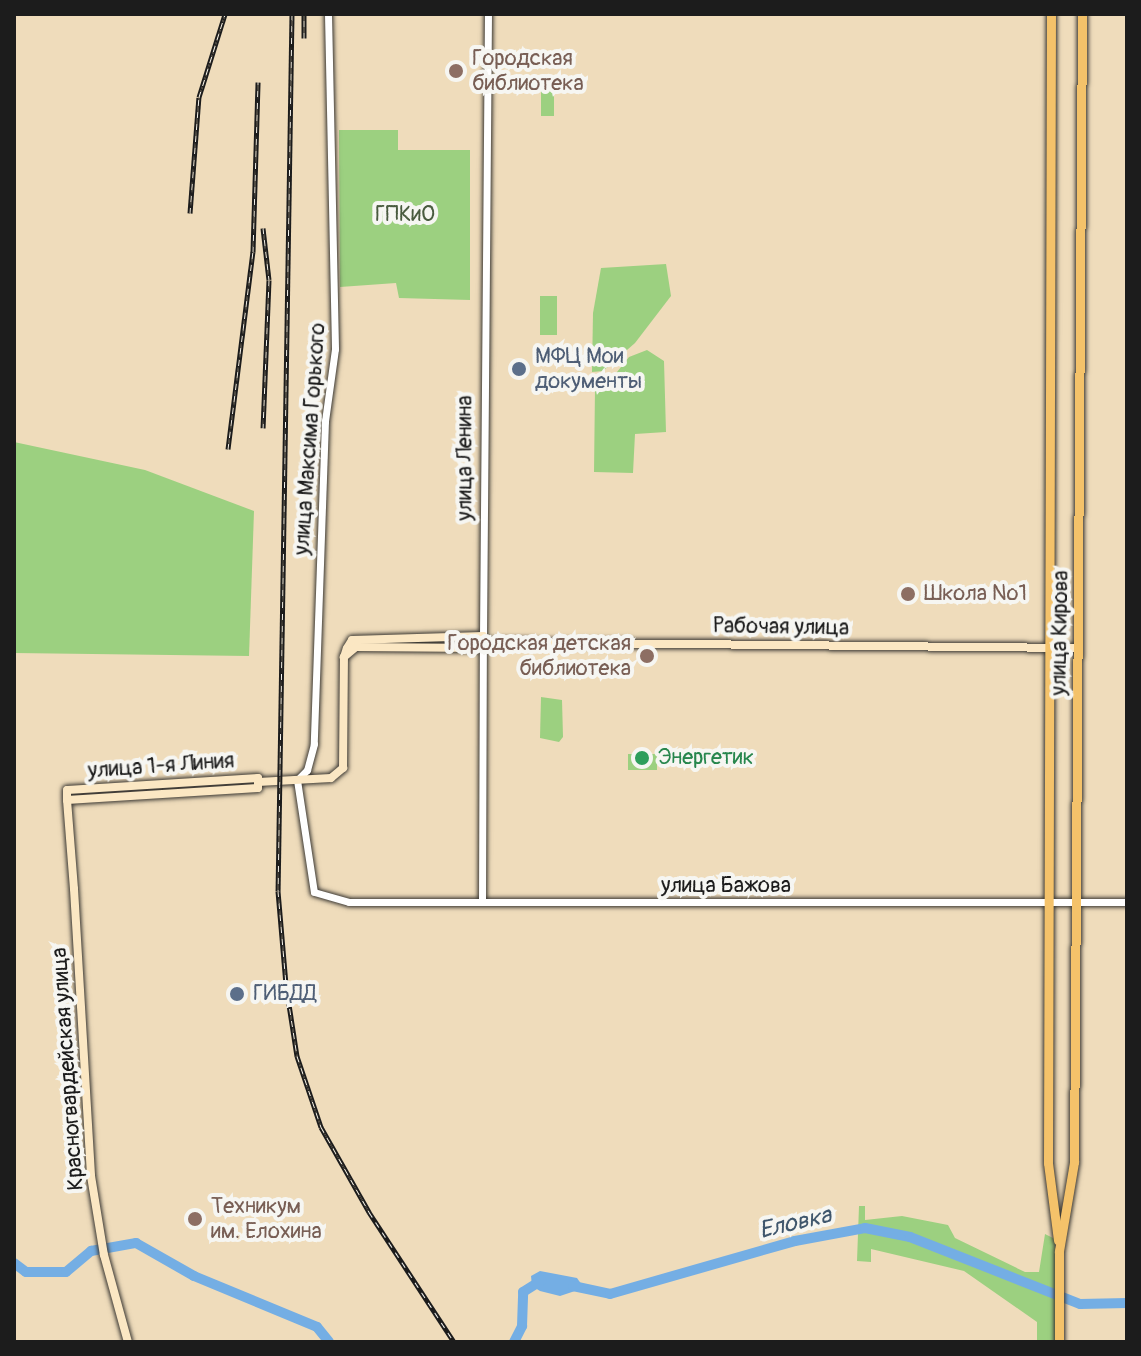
<!DOCTYPE html>
<meta charset="utf-8">
<style>
body{margin:0}
#map{position:relative;width:1141px;height:1356px;overflow:hidden;background:#efdcbb;font-family:Pangolin,sans-serif}
div>[style]{position:absolute}
.green>*{inset:0;background:#9cd080;transform-origin:0 0}
.water>*{inset:0;background:#74aee4}
.river>*{height:10px;margin:-5px;padding:0 5px;transform-origin:5px;border-radius:5px;background:#74aee4}
.roads{filter:drop-shadow(0 0 2px #3c3934) drop-shadow(0 0 2px #3c3934)}
.tertiary>*{height:7px;margin:-3.5px;padding:0 3.5px;transform-origin:3.5px;border-radius:3.5px;background:#fff}
.secondary>*{height:8px;margin:-4px;padding:0 4px;transform-origin:4px;border-radius:4px;background:#fbe7c3}
.primary>*{height:9px;margin:-4.5px;padding:0 4.5px;transform-origin:4.5px;border-radius:4.5px;background:#f4c26a}
.rail>*{height:5px;margin-top:-2.5px;transform-origin:0;background:repeating-linear-gradient(90deg,#f6f6f2 0 6px,#1c1c1c 0 12px);box-sizing:border-box;border-block:2px solid #1c1c1c}
.dots>*{width:22px;height:22px;translate:-50% -50%;box-sizing:border-box;border:4px solid #f6f6f2;border-radius:50%}
span{translate:-50% -50%;white-space:nowrap;text-align:center;line-height:1.15;-webkit-text-stroke:8px #f6f6f2;paint-order:stroke}
.education-label{font-size:22px;color:#785e54}
.left{translate:0 -50%;text-align:left}
.right{translate:-100% -50%;text-align:right}
.park-label{font-size:22px;color:#495b3f}
.service-label{font-size:22px;color:#4e5e75}
.street-label{font-size:22px;color:#1c1c1c}
.leisure-label{font-size:22px;color:#27864d}
.water-label{font-size:24px;color:#3f566c;font-style:italic}
.frame{position:absolute;inset:0;border:16px solid #1c1c1c;pointer-events:none}
</style>
<div id="map">
<div class="green">
<i style="left:541px;top:90px;width:13px;height:26px"></i>
<i style="clip-path:polygon(339px 130px,398px 130px,398px 150px,470px 150px,470px 300px,399px 298px,396px 283px,340px 287px)"></i>
<i style="clip-path:polygon(666px 264px,671px 296px,635px 343px,603px 371px,592px 372px,593px 313px,601px 268px)"></i>
<i style="left:540px;top:296px;width:17px;height:39px"></i>
<i style="clip-path:polygon(647px 350px,664px 361px,666px 432px,635px 434px,633px 473px,594px 472px,595px 388px,613px 377px,629px 357px)"></i>
<i style="clip-path:polygon(14px 442px,145px 470px,254px 511px,249px 656px,14px 653px)"></i>
<i style="clip-path:polygon(541px 697px,562px 700px,563px 737px,559px 742px,540px 738px)"></i>
<i style="left:628px;top:754px;width:29px;height:16px"></i>
<i style="clip-path:polygon(859px 1206px,865px 1206px,865px 1220px,902px 1216px,948px 1225px,955px 1238px,1025px 1272px,1039px 1272px,1045px 1234px,1055px 1239px,1056px 1342px,1037px 1342px,1037px 1322px,964px 1271px,871px 1249px,871px 1262px,857px 1261px)"></i>
</div>
<div class="water">
<i style="clip-path:polygon(540px 1271px,577px 1278px,584px 1288px,560px 1296px,540px 1291px,532px 1286px,531px 1276px)"></i>
</div>
<div class="river">
<i style="left:14px;top:1263px;width:15px;rotate:37deg"></i>
<i style="left:26px;top:1272px;width:40px"></i>
<i style="left:66px;top:1272px;width:33px;rotate:-40deg"></i>
<i style="left:91px;top:1251px;width:46px;rotate:-10.1deg"></i>
<i style="left:136px;top:1243px;width:67px;rotate:29.6deg"></i>
<i style="left:194px;top:1276px;width:133px;rotate:22.5deg"></i>
<i style="left:317px;top:1327px;width:19px;rotate:51deg"></i>
<i style="left:573px;top:1286px;width:38px;rotate:12deg"></i>
<i style="left:610px;top:1294px;width:192px;rotate:-16deg"></i>
<i style="left:795px;top:1241px;width:71px;rotate:-10.5deg"></i>
<i style="left:865px;top:1228px;width:46px;rotate:11.3deg"></i>
<i style="left:910px;top:1237px;width:183px;rotate:21.5deg"></i>
<i style="left:1080px;top:1304px;width:47px;rotate:-1.2deg"></i>
<i style="left:514px;top:1342px;width:18px;rotate:-63deg"></i>
<i style="left:522px;top:1326px;width:34px;rotate:-88deg"></i>
<i style="left:523px;top:1292px;width:22px;rotate:-32deg"></i>
</div>
<div class="roads">
<div class="tertiary">
<i style="left:328px;top:14px;width:335px;rotate:88.8deg"></i>
<i style="left:335px;top:349px;width:73px;rotate:97.9deg"></i>
<i style="left:325px;top:421px;width:323px;rotate:92deg"></i>
<i style="left:314px;top:744px;width:27px;rotate:105deg"></i>
<i style="left:307px;top:770px;width:14px;rotate:135deg"></i>
<i style="left:297px;top:780px;width:113px;rotate:81.4deg"></i>
<i style="left:314px;top:892px;width:36px;rotate:16deg"></i>
<i style="left:349px;top:902px;width:778px"></i>
<i style="left:483px;top:636px;width:622px;rotate:-89.54deg"></i>
<i style="left:482px;top:902px;width:254px;rotate:-89.8deg"></i>
</div>
<div class="secondary">
<i style="left:483px;top:642px;width:596px;rotate:0.58deg"></i>
<i style="left:258px;top:782px;width:73px;rotate:-3.1deg"></i>
<i style="left:331px;top:778px;width:16px;rotate:-40deg"></i>
<i style="left:343px;top:768px;width:111px;rotate:-89.5deg"></i>
<i style="left:344px;top:657px;width:9px;rotate:-72deg"></i>
<i style="left:347px;top:648px;width:9px;rotate:-58deg"></i>
<i style="left:352px;top:640px;width:131px;rotate:-1.7deg"></i>
<i style="left:483px;top:636px;width:12px;rotate:90deg"></i>
<i style="left:483px;top:648px;width:127px;rotate:-179.5deg"></i>
<i style="left:356px;top:647px;width:16px;rotate:140deg"></i>
<i style="left:67px;top:800px;width:191px;rotate:-3.6deg"></i>
<i style="left:258px;top:788px;width:10px;rotate:-90deg"></i>
<i style="left:258px;top:778px;width:191px;rotate:176.4deg"></i>
<i style="left:67px;top:790px;width:10px;rotate:90deg"></i>
<i style="left:67px;top:800px;width:89px;rotate:85.5deg"></i>
<i style="left:74px;top:889px;width:288px;rotate:86.6deg"></i>
<i style="left:91px;top:1176px;width:80px;rotate:80.7deg"></i>
<i style="left:104px;top:1255px;width:90px;rotate:74.6deg"></i>
</div>
<div class="primary">
<i style="left:1051px;top:14px;width:1149px;rotate:90.15deg"></i>
<i style="left:1048px;top:1163px;width:78px;rotate:82.6deg"></i>
<i style="left:1059px;top:1342px;width:91px;rotate:-90deg"></i>
<i style="left:1059px;top:1251px;width:90px;rotate:-80.4deg"></i>
<i style="left:1074px;top:1162px;width:1148px;rotate:-89.6deg"></i>
</div>
</div>
<div class="rail">
<i style="left:292px;top:14px;width:877px;rotate:90.91deg"></i>
<i style="left:278px;top:891px;width:94px;rotate:85.1deg"></i>
<i style="left:286px;top:985px;width:72px;rotate:81.2deg"></i>
<i style="left:297px;top:1056px;width:75px;rotate:71.3deg"></i>
<i style="left:321px;top:1127px;width:98px;rotate:60.5deg"></i>
<i style="left:369px;top:1212px;width:155px;rotate:56.8deg"></i>
<i style="left:304px;top:38px;width:24px;rotate:-90deg"></i>
<i style="left:190px;top:213px;width:116px;rotate:-85.6deg"></i>
<i style="left:199px;top:97px;width:87px;rotate:-72.6deg"></i>
<i style="left:263px;top:228px;width:52px;rotate:83.4deg"></i>
<i style="left:269px;top:280px;width:148px;rotate:92.3deg"></i>
<i style="left:228px;top:449px;width:199px;rotate:-82.8deg"></i>
<i style="left:253px;top:252px;width:170px;rotate:-88.3deg"></i>
</div>
<div class="dots">
<i style="left:456px;top:71px;background:#8d6e63"></i>
<i style="left:519px;top:369px;background:#5c6f8a"></i>
<i style="left:908px;top:594px;background:#8d6e63"></i>
<i style="left:647px;top:656px;background:#8d6e63"></i>
<i style="left:642px;top:758px;background:#2e9e5b"></i>
<i style="left:237px;top:994px;background:#5c6f8a"></i>
<i style="left:195px;top:1219px;background:#8d6e63"></i>
</div>
<div class="education-label">
<span class="left" style="left:472px;top:71px">Городская<br>библиотека</span>
<span class="left" style="left:924px;top:594px">Школа №1</span>
<span class="right" style="left:631px;top:656px">Городская детская<br>библиотека</span>
<span class="left" style="left:211px;top:1219px">Техникум<br>им. Елохина</span>
</div>
<div class="park-label">
<span style="left:405px;top:215px">ГПКиО</span>
</div>
<div class="service-label">
<span class="left" style="left:535px;top:369px">МФЦ Мои<br>документы</span>
<span class="left" style="left:253px;top:994px">ГИБДД</span>
</div>
<div class="street-label">
<span style="left:310px;top:439px;rotate:-86deg">улица Максима Горького</span>
<span style="left:465px;top:458px;rotate:-90deg">улица Ленина</span>
<span style="left:781px;top:627px;rotate:1deg">Рабочая улица</span>
<span style="left:1060px;top:633px;rotate:-89deg">улица Кирова</span>
<span style="left:161px;top:766px;rotate:-4deg">улица 1-я Линия</span>
<span style="left:726px;top:886px">улица Бажова</span>
<span style="left:68px;top:1069px;rotate:-94deg">Красногвардейская улица</span>
</div>
<div class="leisure-label">
<span class="left" style="left:658px;top:758px">Энергетик</span>
</div>
<div class="water-label">
<span style="left:795px;top:1223px;rotate:-13deg">Еловка</span>
</div>
<div class="frame"></div>
</div>
